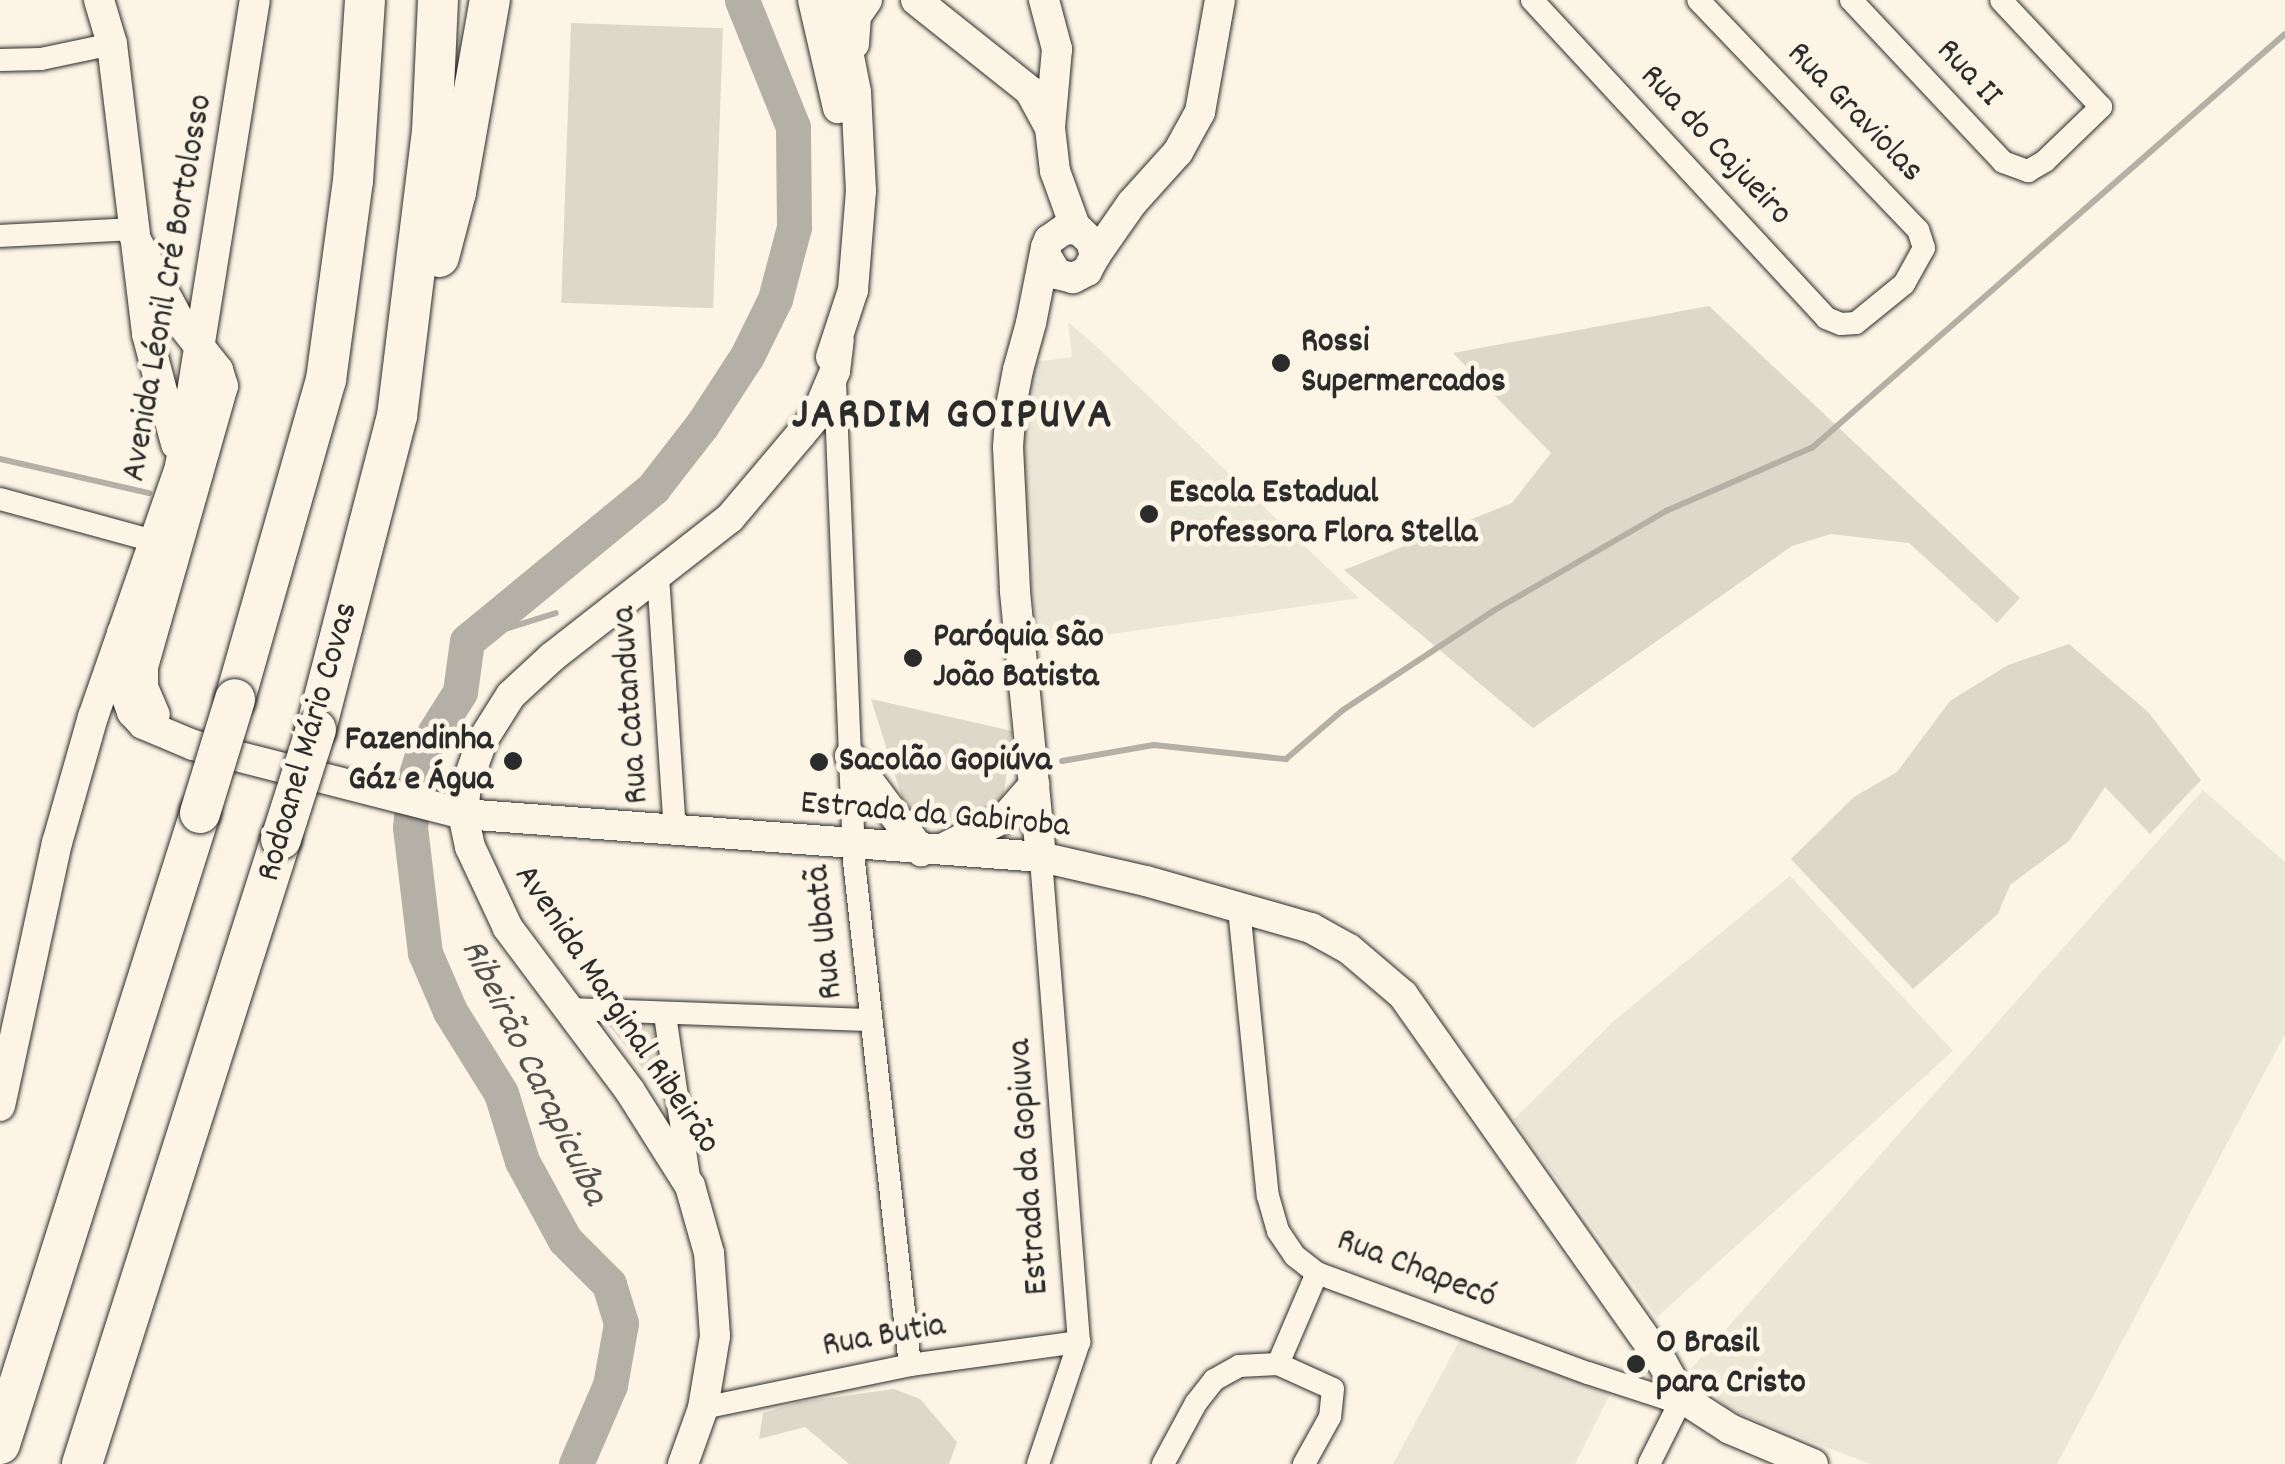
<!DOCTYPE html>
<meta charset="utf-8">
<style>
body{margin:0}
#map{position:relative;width:2285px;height:1464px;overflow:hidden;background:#fcf5e5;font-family:Dekko,sans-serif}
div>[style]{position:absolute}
.built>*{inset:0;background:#ece6d7}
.green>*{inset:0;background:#ded8ca;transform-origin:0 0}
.stream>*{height:6px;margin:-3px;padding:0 3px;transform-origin:3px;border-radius:3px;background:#b4b0a5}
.river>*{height:35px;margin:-17.5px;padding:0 17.5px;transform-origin:17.5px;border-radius:17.5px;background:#b4b0a5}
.roads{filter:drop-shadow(0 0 2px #2b2b2b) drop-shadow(0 0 2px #2b2b2b)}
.street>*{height:22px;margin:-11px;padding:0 11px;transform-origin:11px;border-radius:11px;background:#fcf5e5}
.secondary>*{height:30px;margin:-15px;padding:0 15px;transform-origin:15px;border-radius:15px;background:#fcf5e5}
.highway>*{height:40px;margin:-20px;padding:0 20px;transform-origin:20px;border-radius:20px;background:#fcf5e5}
.bridges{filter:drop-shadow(0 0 2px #2b2b2b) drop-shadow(0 0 2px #2b2b2b)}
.highway-bridge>*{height:40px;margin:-20px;padding:0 20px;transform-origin:20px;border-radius:20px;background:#fcf5e5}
.dots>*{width:28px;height:28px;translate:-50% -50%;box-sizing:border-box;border:5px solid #fcf5e5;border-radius:50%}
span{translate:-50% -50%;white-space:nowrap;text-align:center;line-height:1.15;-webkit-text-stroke:10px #fcf5e5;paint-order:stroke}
.street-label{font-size:35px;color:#2b2b2b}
.poi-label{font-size:35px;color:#2b2b2b;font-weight:700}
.left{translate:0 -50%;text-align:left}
.right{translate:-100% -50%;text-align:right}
.water-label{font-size:38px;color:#545350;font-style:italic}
.district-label{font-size:45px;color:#2b2b2b;font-weight:700;letter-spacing:2.5px}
</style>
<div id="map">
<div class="built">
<i style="clip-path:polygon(1068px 322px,1096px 346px,1359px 598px,1037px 645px,1020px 431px,1036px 362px,1072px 357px)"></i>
<i style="clip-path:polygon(2203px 790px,2285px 862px,2285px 1034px,2057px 1464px,1870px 1464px,1728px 1409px,1690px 1370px)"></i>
<i style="clip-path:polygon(1790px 876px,1953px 1051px,1657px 1317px,1514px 1119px,1615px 1020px)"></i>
<i style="clip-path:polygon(1461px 1338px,1610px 1394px,1575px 1464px,1393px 1464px)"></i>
</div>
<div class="green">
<i style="left:571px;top:23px;width:152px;height:280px;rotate:2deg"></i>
<i style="clip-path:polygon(1709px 306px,2020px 598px,1997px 623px,1909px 543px,1831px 534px,1792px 546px,1533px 728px,1344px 570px,1512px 503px,1551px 453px,1453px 353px)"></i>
<i style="clip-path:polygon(2069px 644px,2148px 712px,2201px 780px,2150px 834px,2105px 787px,2069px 841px,2010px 885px,1998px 914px,1913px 989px,1791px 859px,1854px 797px,1897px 772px,1950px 701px,2008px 665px)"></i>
<i style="clip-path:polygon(871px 699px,1012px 731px,1002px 807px,961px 823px,907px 813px)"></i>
<i style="clip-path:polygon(605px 1020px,658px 1021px,669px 1086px,659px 1090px)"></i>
<i style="clip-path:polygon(894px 1389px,920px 1399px,957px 1442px,949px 1464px,849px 1464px,805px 1427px,759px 1439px,763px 1413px,800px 1402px)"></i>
</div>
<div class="stream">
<i style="left:0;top:459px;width:153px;rotate:12.9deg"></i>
<i style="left:467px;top:641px;width:93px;rotate:-17.5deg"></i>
<i style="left:1062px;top:761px;width:93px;rotate:-9.9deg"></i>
<i style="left:1154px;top:745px;width:133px;rotate:6.1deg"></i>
<i style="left:1286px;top:759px;width:75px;rotate:-40.7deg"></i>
<i style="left:1343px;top:710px;width:180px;rotate:-33.4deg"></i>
<i style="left:1493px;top:611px;width:200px;rotate:-30deg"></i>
<i style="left:1666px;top:511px;width:160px;rotate:-23.5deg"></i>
<i style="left:1813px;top:447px;width:627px;rotate:-41.19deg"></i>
</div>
<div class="river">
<i style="left:576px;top:1464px;width:86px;rotate:-66.7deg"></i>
<i style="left:610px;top:1385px;width:63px;rotate:-79.9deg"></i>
<i style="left:621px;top:1323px;width:41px;rotate:-107.1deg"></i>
<i style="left:609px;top:1284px;width:62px;rotate:-135deg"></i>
<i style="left:565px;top:1240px;width:90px;rotate:-118.6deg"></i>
<i style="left:522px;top:1161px;width:71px;rotate:-107.2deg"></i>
<i style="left:501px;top:1093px;width:97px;rotate:-121.9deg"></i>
<i style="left:450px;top:1011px;width:63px;rotate:-113.3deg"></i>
<i style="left:425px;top:953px;width:126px;rotate:-96.8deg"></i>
<i style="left:410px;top:828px;width:51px;rotate:-84.4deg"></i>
<i style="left:415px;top:777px;width:29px;rotate:-72deg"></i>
<i style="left:424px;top:749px;width:67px;rotate:-57.7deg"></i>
<i style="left:460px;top:692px;width:51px;rotate:-82.2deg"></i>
<i style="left:467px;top:641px;width:241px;rotate:-39.4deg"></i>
<i style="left:653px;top:488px;width:80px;rotate:-52.1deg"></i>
<i style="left:702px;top:425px;width:82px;rotate:-56.9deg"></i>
<i style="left:747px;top:356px;width:64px;rotate:-63.8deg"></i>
<i style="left:775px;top:299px;width:74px;rotate:-75.2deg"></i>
<i style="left:794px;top:227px;width:100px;rotate:-90.6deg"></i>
<i style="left:793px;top:127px;width:137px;rotate:-111.9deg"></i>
</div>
<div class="roads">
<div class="street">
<i style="left:1532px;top:0;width:433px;rotate:47.2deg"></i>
<i style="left:1826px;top:318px;width:16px;rotate:22deg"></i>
<i style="left:1841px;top:324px;width:15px;rotate:-4deg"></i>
<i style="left:1856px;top:323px;width:62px;rotate:-39.1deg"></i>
<i style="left:1904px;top:284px;width:41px;rotate:-60.9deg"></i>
<i style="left:1924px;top:248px;width:19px;rotate:-108deg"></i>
<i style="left:1918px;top:230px;width:318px;rotate:-133.7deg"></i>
<i style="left:1851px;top:0;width:222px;rotate:46.8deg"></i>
<i style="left:2003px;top:162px;width:27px;rotate:20deg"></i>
<i style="left:2028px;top:171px;width:20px;rotate:-30deg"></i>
<i style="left:2045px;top:161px;width:78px;rotate:-44deg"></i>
<i style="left:2101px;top:107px;width:146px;rotate:-133.1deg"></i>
<i style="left:0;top:60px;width:41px;rotate:-1.4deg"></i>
<i style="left:41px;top:59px;width:73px;rotate:-11.9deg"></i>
<i style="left:0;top:236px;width:133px;rotate:-3deg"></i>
<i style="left:835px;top:382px;width:480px;rotate:87.7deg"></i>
<i style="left:854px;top:862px;width:506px;rotate:83.65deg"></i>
<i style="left:0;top:499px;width:163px;rotate:15.3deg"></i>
<i style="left:658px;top:576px;width:256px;rotate:86.2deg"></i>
<i style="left:1239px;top:908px;width:289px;rotate:84.3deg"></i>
<i style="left:1268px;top:1196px;width:36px;rotate:74deg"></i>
<i style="left:1278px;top:1231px;width:30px;rotate:56deg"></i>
<i style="left:1295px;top:1256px;width:28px;rotate:38deg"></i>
<i style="left:1317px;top:1273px;width:289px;rotate:20.3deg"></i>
<i style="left:1588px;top:1373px;width:83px;rotate:18.2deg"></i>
<i style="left:1667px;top:1399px;width:15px;rotate:-4deg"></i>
<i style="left:567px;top:1009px;width:303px;rotate:2.1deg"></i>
<i style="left:665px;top:1015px;width:165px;rotate:81.6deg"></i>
<i style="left:1278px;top:1364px;width:60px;rotate:24.4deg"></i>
<i style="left:1333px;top:1389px;width:28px;rotate:96deg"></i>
<i style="left:1330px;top:1417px;width:54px;rotate:119deg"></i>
<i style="left:703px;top:1408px;width:211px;rotate:-11.7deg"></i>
<i style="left:910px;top:1365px;width:171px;rotate:-7.8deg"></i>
<i style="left:1038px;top:1464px;width:129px;rotate:-71.4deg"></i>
<i style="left:1079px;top:1342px;width:486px;rotate:-94.5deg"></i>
<i style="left:1163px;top:1464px;width:69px;rotate:-61.6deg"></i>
<i style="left:1196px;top:1403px;width:29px;rotate:-52deg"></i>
<i style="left:1214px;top:1380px;width:29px;rotate:-29deg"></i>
<i style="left:1239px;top:1366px;width:39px;rotate:-3deg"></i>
<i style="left:1278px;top:1364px;width:99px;rotate:-66.8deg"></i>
<i style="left:1649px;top:1464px;width:74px;rotate:-63.4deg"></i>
</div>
<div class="secondary">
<i style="left:99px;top:0;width:46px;rotate:73.5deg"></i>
<i style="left:112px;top:44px;width:292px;rotate:83.1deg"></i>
<i style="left:147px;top:334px;width:114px;rotate:75.2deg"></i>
<i style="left:813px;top:0;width:111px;rotate:77deg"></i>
<i style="left:916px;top:0;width:146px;rotate:38.6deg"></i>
<i style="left:1030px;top:91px;width:42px;rotate:61.6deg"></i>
<i style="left:1050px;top:128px;width:43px;rotate:83.4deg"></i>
<i style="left:1055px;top:171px;width:62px;rotate:70.1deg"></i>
<i style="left:1044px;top:0;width:51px;rotate:75.1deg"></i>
<i style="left:1057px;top:49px;width:79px;rotate:95.1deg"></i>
<i style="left:854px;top:44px;width:28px;rotate:-86deg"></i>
<i style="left:856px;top:16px;width:19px;rotate:-55deg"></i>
<i style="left:135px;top:238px;width:95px;rotate:61.8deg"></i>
<i style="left:180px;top:322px;width:61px;rotate:51.6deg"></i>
<i style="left:218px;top:370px;width:17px;rotate:73deg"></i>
<i style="left:223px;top:386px;width:291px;rotate:105.9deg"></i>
<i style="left:143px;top:666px;width:21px;rotate:90deg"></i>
<i style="left:143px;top:687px;width:30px;rotate:67deg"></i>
<i style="left:1095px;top:256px;width:65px;rotate:-55.1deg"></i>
<i style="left:1132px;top:203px;width:69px;rotate:-48deg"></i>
<i style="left:1178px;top:152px;width:46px;rotate:-61.2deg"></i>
<i style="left:1200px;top:112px;width:114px;rotate:-79.9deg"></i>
<i style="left:831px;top:357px;width:71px;rotate:-71.8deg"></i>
<i style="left:853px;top:290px;width:99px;rotate:-85.4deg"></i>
<i style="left:861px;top:191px;width:99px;rotate:-92.9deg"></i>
<i style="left:856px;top:92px;width:94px;rotate:-101.1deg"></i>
<i style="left:122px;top:633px;width:54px;rotate:88.9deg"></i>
<i style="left:123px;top:687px;width:27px;rotate:70deg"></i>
<i style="left:132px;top:712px;width:16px;rotate:47deg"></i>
<i style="left:143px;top:724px;width:54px;rotate:22.8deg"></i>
<i style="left:193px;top:745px;width:279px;rotate:14.3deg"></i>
<i style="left:463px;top:814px;width:580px;rotate:4.25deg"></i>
<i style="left:1041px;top:857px;width:108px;rotate:12.9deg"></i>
<i style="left:1146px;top:881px;width:172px;rotate:15.9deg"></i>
<i style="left:1311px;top:928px;width:43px;rotate:28.9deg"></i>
<i style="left:1349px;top:949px;width:71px;rotate:40.4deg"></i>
<i style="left:1403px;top:995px;width:449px;rotate:54.8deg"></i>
<i style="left:1662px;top:1362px;width:41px;rotate:60.9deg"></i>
<i style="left:1682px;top:1398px;width:57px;rotate:32.9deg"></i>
<i style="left:1730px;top:1429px;width:90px;rotate:22.9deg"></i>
<i style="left:850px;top:756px;width:119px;rotate:53.2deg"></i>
<i style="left:944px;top:848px;width:69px;rotate:-26.6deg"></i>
<i style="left:1006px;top:817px;width:43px;rotate:-48.8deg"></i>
<i style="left:1041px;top:857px;width:268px;rotate:-95.6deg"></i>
<i style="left:1015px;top:590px;width:143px;rotate:-92.8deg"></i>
<i style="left:1008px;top:447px;width:41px;rotate:-85.8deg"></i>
<i style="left:1011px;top:406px;width:37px;rotate:-79deg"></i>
<i style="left:1018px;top:370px;width:49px;rotate:-74.5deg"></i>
<i style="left:1031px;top:323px;width:77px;rotate:-78.8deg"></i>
<i style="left:1046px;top:247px;width:8px;rotate:-67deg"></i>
<i style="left:1049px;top:240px;width:19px;rotate:-35deg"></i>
<i style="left:1065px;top:229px;width:14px;rotate:4deg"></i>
<i style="left:1079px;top:230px;width:16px;rotate:43deg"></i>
<i style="left:1091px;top:241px;width:16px;rotate:75deg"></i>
<i style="left:1095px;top:256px;width:17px;rotate:118deg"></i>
<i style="left:1087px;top:271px;width:16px;rotate:153deg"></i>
<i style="left:1073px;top:278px;width:16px;rotate:-166deg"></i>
<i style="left:1057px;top:274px;width:23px;rotate:-121deg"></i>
<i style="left:0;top:1106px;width:269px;rotate:-77.8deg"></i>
<i style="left:57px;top:843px;width:131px;rotate:-74.1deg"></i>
<i style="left:93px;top:717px;width:265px;rotate:-70.8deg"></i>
<i style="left:180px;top:467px;width:473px;rotate:-80.9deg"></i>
<i style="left:683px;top:1464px;width:59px;rotate:-70.3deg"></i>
<i style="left:703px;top:1408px;width:73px;rotate:-80.5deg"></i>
<i style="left:715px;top:1336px;width:83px;rotate:-94.1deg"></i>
<i style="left:709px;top:1253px;width:70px;rotate:-105.8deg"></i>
<i style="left:690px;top:1186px;width:112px;rotate:-122.3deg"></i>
<i style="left:630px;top:1091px;width:204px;rotate:-126.8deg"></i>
<i style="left:508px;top:928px;width:89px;rotate:-115.1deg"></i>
<i style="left:470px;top:847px;width:34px;rotate:-102deg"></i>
<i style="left:463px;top:814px;width:28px;rotate:-84deg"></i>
<i style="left:466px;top:786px;width:48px;rotate:-70.4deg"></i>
<i style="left:482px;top:741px;width:54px;rotate:-57.8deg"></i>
<i style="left:511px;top:695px;width:56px;rotate:-42.8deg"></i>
<i style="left:552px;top:657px;width:226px;rotate:-38deg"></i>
<i style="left:730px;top:518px;width:110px;rotate:-49.8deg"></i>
<i style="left:801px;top:434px;width:23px;rotate:-50deg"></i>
<i style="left:816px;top:416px;width:49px;rotate:-67.1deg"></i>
<i style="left:835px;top:371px;width:31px;rotate:-83deg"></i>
</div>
<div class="highway">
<i style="left:439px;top:257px;width:67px;rotate:-75.3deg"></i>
<i style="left:456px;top:192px;width:195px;rotate:-80deg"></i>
<i style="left:235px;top:699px;width:332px;rotate:-74.1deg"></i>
<i style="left:326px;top:380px;width:201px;rotate:-82.3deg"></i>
<i style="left:353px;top:181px;width:181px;rotate:-86.2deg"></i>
<i style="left:316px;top:729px;width:323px;rotate:-75.5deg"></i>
<i style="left:397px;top:416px;width:286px;rotate:-83deg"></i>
<i style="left:432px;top:132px;width:132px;rotate:-87.4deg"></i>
<i style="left:0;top:1444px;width:662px;rotate:-72.41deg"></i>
<i style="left:82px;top:1464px;width:656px;rotate:-72.34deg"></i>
</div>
</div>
<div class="bridges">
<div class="highway-bridge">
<i style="left:200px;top:813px;width:119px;rotate:-72.9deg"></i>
<i style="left:281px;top:839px;width:115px;rotate:-72.3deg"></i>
</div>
</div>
<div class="dots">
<i style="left:1281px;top:363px;background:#2b2b2b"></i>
<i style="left:1149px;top:514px;background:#2b2b2b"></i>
<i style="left:913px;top:658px;background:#2b2b2b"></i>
<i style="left:513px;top:761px;background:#2b2b2b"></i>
<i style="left:819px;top:762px;background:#2b2b2b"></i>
<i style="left:1636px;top:1364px;background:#2b2b2b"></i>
</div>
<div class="street-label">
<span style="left:1968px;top:74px;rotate:47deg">Rua II</span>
<span style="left:1854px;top:113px;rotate:46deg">Rua Graviolas</span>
<span style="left:1715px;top:146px;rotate:47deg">Rua do Cajueiro</span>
<span style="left:169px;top:288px;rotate:-80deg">Avenida Léonil Cré Bortolosso</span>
<span style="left:632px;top:705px;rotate:-94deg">Rua Catanduva</span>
<span style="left:309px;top:742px;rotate:-74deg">Rodoanel Mário Covas</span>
<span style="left:935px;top:816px;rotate:5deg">Estrada da Gabiroba</span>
<span style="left:826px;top:932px;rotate:-96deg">Rua Ubatã</span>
<span style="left:616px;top:1010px;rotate:56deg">Avenida Marginal Ribeirão</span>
<span style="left:1030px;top:1167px;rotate:-94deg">Estrada da Gopiuva</span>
<span style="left:1416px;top:1270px;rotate:21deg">Rua Chapecó</span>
<span style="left:884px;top:1337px;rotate:-10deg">Rua Butia</span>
</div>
<div class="poi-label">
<span class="left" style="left:1301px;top:363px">Rossi<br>Supermercados</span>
<span class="left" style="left:1169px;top:514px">Escola Estadual<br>Professora Flora Stella</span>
<span class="left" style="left:933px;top:658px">Paróquia São<br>João Batista</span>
<span class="right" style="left:493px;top:761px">Fazendinha<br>Gáz e Água</span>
<span class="left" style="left:839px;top:762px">Sacolão Gopiúva</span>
<span class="left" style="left:1656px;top:1364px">O Brasil<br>para Cristo</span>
</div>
<div class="water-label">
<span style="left:532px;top:1073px;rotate:64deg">Ribeirão Carapicuíba</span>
</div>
<div class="district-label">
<span style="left:953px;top:418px">JARDIM GOIPUVA</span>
</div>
</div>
